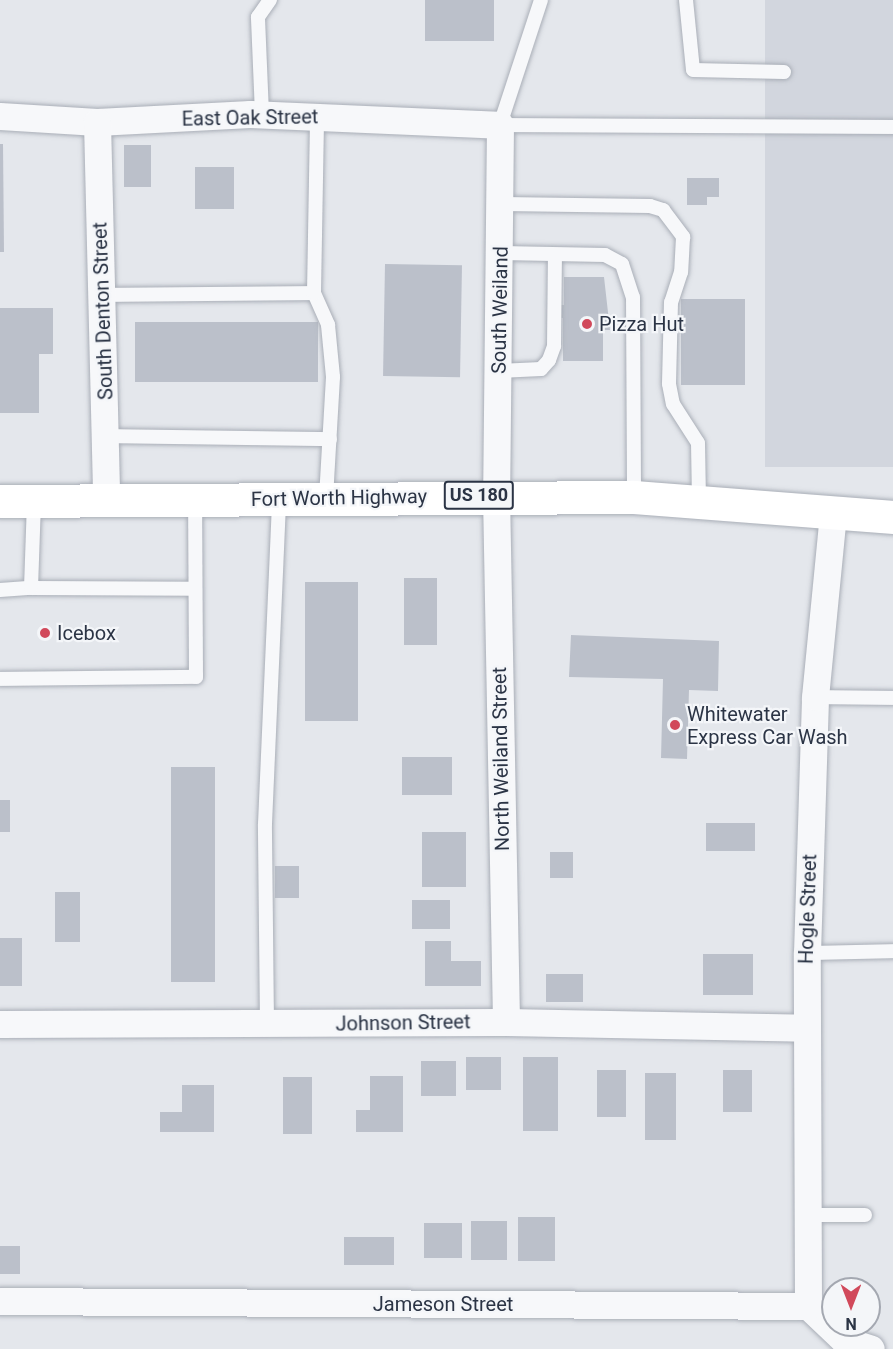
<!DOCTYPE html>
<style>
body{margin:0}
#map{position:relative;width:893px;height:1349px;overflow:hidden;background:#e4e7ec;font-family:Roboto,sans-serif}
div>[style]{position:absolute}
.built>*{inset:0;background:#d2d6de;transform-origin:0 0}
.building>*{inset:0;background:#bbc0ca;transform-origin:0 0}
.roads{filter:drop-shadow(0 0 2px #a9aeb7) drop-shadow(0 0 2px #a9aeb7)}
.service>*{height:14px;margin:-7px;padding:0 7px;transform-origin:7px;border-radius:7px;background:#f7f8fa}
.minor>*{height:27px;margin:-13.5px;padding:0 13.5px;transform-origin:13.5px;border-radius:13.5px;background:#f7f8fa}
.primary>*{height:33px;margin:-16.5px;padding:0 16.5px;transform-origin:16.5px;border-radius:16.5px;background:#fff}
.dots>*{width:16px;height:16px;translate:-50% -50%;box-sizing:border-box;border:3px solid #f4f6f9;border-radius:50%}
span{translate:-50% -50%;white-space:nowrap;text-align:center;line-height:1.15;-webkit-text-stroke:4.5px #f4f6f9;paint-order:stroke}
.shield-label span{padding:2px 4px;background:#f4f6f9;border:2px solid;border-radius:4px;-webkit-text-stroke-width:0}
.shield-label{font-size:18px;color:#2b3445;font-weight:700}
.street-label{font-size:20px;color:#2b3445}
.poi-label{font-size:20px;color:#2b3445}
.left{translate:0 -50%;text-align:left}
.north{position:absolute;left:821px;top:1277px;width:60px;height:60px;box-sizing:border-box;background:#f4f6f9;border:2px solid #a4a8b1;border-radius:50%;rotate:180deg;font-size:16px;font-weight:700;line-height:24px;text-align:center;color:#2b3445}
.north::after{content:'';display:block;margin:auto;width:21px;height:27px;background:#d1495b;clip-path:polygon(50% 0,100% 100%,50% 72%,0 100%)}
</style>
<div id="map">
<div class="built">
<i style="left:765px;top:0;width:128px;height:467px"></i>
</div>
<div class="building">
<i style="left:425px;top:0;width:69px;height:41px"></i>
<i style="clip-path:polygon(0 144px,3px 144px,4px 252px,0 252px)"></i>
<i style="left:124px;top:145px;width:27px;height:42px"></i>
<i style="left:195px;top:167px;width:39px;height:42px"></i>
<i style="clip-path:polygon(687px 178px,719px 178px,719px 197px,707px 197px,707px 205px,687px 205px)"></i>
<i style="left:385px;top:264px;width:77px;height:112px;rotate:1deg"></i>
<i style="clip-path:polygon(564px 277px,604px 277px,610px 330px,603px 330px,603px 361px,563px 361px,563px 318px,557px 318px,557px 305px,564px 305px)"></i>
<i style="left:681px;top:299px;width:64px;height:86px"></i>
<i style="clip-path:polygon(0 308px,53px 308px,53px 354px,39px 354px,39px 413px,0 413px)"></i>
<i style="left:135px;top:322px;width:183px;height:60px"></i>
<i style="left:404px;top:578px;width:33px;height:67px"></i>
<i style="left:305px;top:582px;width:53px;height:139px"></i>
<i style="clip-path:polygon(571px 635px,719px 641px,718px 691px,689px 690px,687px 759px,661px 758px,663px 679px,569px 677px)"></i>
<i style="left:402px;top:757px;width:50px;height:38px"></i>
<i style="left:171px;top:767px;width:44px;height:215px"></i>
<i style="left:0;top:800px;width:10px;height:32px"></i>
<i style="left:706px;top:823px;width:49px;height:28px"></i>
<i style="left:422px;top:832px;width:44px;height:55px"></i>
<i style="left:550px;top:852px;width:23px;height:26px"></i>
<i style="left:275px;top:866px;width:24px;height:32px"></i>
<i style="left:55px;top:892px;width:25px;height:50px"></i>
<i style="left:412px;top:900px;width:38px;height:29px"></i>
<i style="left:0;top:938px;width:22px;height:48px"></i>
<i style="clip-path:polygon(425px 941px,451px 941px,451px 961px,481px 961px,481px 986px,425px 986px)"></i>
<i style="left:703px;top:954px;width:50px;height:41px"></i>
<i style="left:546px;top:974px;width:37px;height:28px"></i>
<i style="left:466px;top:1057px;width:35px;height:33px"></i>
<i style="left:523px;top:1057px;width:35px;height:74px"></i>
<i style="left:421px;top:1061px;width:35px;height:35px"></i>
<i style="left:597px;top:1070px;width:29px;height:47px"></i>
<i style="left:723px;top:1070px;width:29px;height:42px"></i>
<i style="left:645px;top:1073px;width:31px;height:67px"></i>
<i style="clip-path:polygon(370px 1076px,403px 1076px,403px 1132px,356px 1132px,356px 1110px,370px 1110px)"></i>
<i style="left:283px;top:1077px;width:29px;height:57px"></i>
<i style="clip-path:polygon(182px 1085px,214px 1085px,214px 1132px,160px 1132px,160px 1112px,182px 1112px)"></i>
<i style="left:518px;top:1217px;width:37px;height:44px"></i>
<i style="left:471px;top:1221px;width:36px;height:39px"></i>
<i style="left:424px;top:1223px;width:38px;height:35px"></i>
<i style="left:344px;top:1237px;width:50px;height:28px"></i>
<i style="left:0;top:1246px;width:20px;height:28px"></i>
</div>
<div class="roads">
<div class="service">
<i style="left:541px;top:0;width:132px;rotate:108.2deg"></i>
<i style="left:500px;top:125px;width:393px;rotate:0.3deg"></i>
<i style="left:686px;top:0;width:70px;rotate:84.3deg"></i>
<i style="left:693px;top:70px;width:91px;rotate:1.3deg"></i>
<i style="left:262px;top:114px;width:97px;rotate:-92.4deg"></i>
<i style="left:258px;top:17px;width:21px;rotate:-55deg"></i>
<i style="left:502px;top:204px;width:148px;rotate:0.8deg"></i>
<i style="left:650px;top:206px;width:14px;rotate:17deg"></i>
<i style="left:663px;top:210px;width:34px;rotate:53deg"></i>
<i style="left:683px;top:237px;width:35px;rotate:93deg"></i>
<i style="left:681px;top:272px;width:32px;rotate:108deg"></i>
<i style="left:671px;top:302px;width:82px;rotate:91.4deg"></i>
<i style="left:669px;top:384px;width:20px;rotate:79deg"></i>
<i style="left:673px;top:404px;width:46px;rotate:57.3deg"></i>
<i style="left:698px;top:443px;width:57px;rotate:89deg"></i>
<i style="left:501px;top:253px;width:104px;rotate:1.1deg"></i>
<i style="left:605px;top:255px;width:19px;rotate:28deg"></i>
<i style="left:622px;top:264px;width:35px;rotate:72deg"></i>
<i style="left:633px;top:297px;width:200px;rotate:89.7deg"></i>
<i style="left:314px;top:293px;width:35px;rotate:66deg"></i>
<i style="left:328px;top:325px;width:52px;rotate:84.5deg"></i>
<i style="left:333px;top:377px;width:122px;rotate:93.3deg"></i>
<i style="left:102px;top:295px;width:212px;rotate:-0.5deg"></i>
<i style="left:314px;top:293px;width:177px;rotate:-89deg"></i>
<i style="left:499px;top:371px;width:42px;rotate:-2.7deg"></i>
<i style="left:541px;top:369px;width:12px;rotate:-48deg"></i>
<i style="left:549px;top:360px;width:15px;rotate:-70deg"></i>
<i style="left:554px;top:346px;width:91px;rotate:-89.4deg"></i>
<i style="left:107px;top:436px;width:223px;rotate:0.8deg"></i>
<i style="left:31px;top:588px;width:164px;rotate:0.3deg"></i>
<i style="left:0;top:590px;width:31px;rotate:-4deg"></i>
<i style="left:31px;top:588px;width:87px;rotate:-88deg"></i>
<i style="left:0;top:679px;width:196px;rotate:-0.6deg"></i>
<i style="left:196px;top:677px;width:178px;rotate:-90.3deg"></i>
<i style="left:815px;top:697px;width:78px;rotate:0.7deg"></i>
<i style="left:807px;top:953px;width:86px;rotate:-1.3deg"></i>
<i style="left:267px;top:1025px;width:201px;rotate:-90.6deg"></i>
<i style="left:265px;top:824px;width:325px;rotate:-87.5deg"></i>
<i style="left:808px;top:1215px;width:57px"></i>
</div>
<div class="minor">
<i style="left:0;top:116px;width:97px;rotate:3.5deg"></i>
<i style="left:97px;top:122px;width:153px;rotate:-3deg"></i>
<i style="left:250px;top:114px;width:250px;rotate:2.5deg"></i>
<i style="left:500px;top:125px;width:370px;rotate:90.6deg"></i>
<i style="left:496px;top:495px;width:527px;rotate:88.91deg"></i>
<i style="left:97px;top:122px;width:378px;rotate:88.6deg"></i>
<i style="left:0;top:1024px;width:506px;rotate:-0.23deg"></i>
<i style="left:506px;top:1022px;width:300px;rotate:1.1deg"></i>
<i style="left:0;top:1301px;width:808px;rotate:0.35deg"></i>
<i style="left:808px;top:1306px;width:50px;rotate:43.4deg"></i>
<i style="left:844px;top:1340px;width:28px;rotate:18deg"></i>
<i style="left:808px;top:1306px;width:353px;rotate:-90.2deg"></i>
<i style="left:807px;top:953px;width:256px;rotate:-88.2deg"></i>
<i style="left:815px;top:697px;width:186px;rotate:-84.4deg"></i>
</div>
<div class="primary">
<i style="left:0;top:501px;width:634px;rotate:-0.36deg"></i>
<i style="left:634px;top:497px;width:260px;rotate:4.4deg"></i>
</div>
</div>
<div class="dots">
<i style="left:587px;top:324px;background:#d1495b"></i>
<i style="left:45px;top:633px;background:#d1495b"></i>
<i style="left:675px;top:725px;background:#d1495b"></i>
</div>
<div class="shield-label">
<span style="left:479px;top:495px">US 180</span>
</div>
<div class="street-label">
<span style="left:250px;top:118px;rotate:-1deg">East Oak Street</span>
<span style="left:500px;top:310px;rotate:-89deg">South Weiland</span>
<span style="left:103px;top:311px;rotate:-92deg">South Denton Street</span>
<span style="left:339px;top:498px;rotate:-1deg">Fort Worth Highway</span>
<span style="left:501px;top:759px;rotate:-91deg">North Weiland Street</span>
<span style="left:808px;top:909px;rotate:-88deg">Hogle Street</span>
<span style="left:403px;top:1023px;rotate:-1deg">Johnson Street</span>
<span style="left:443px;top:1304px">Jameson Street</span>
</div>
<div class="poi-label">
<span class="left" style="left:599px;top:324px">Pizza Hut</span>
<span class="left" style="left:57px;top:633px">Icebox</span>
<span class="left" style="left:687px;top:726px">Whitewater<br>Express Car Wash</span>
</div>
<div class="north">N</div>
</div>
